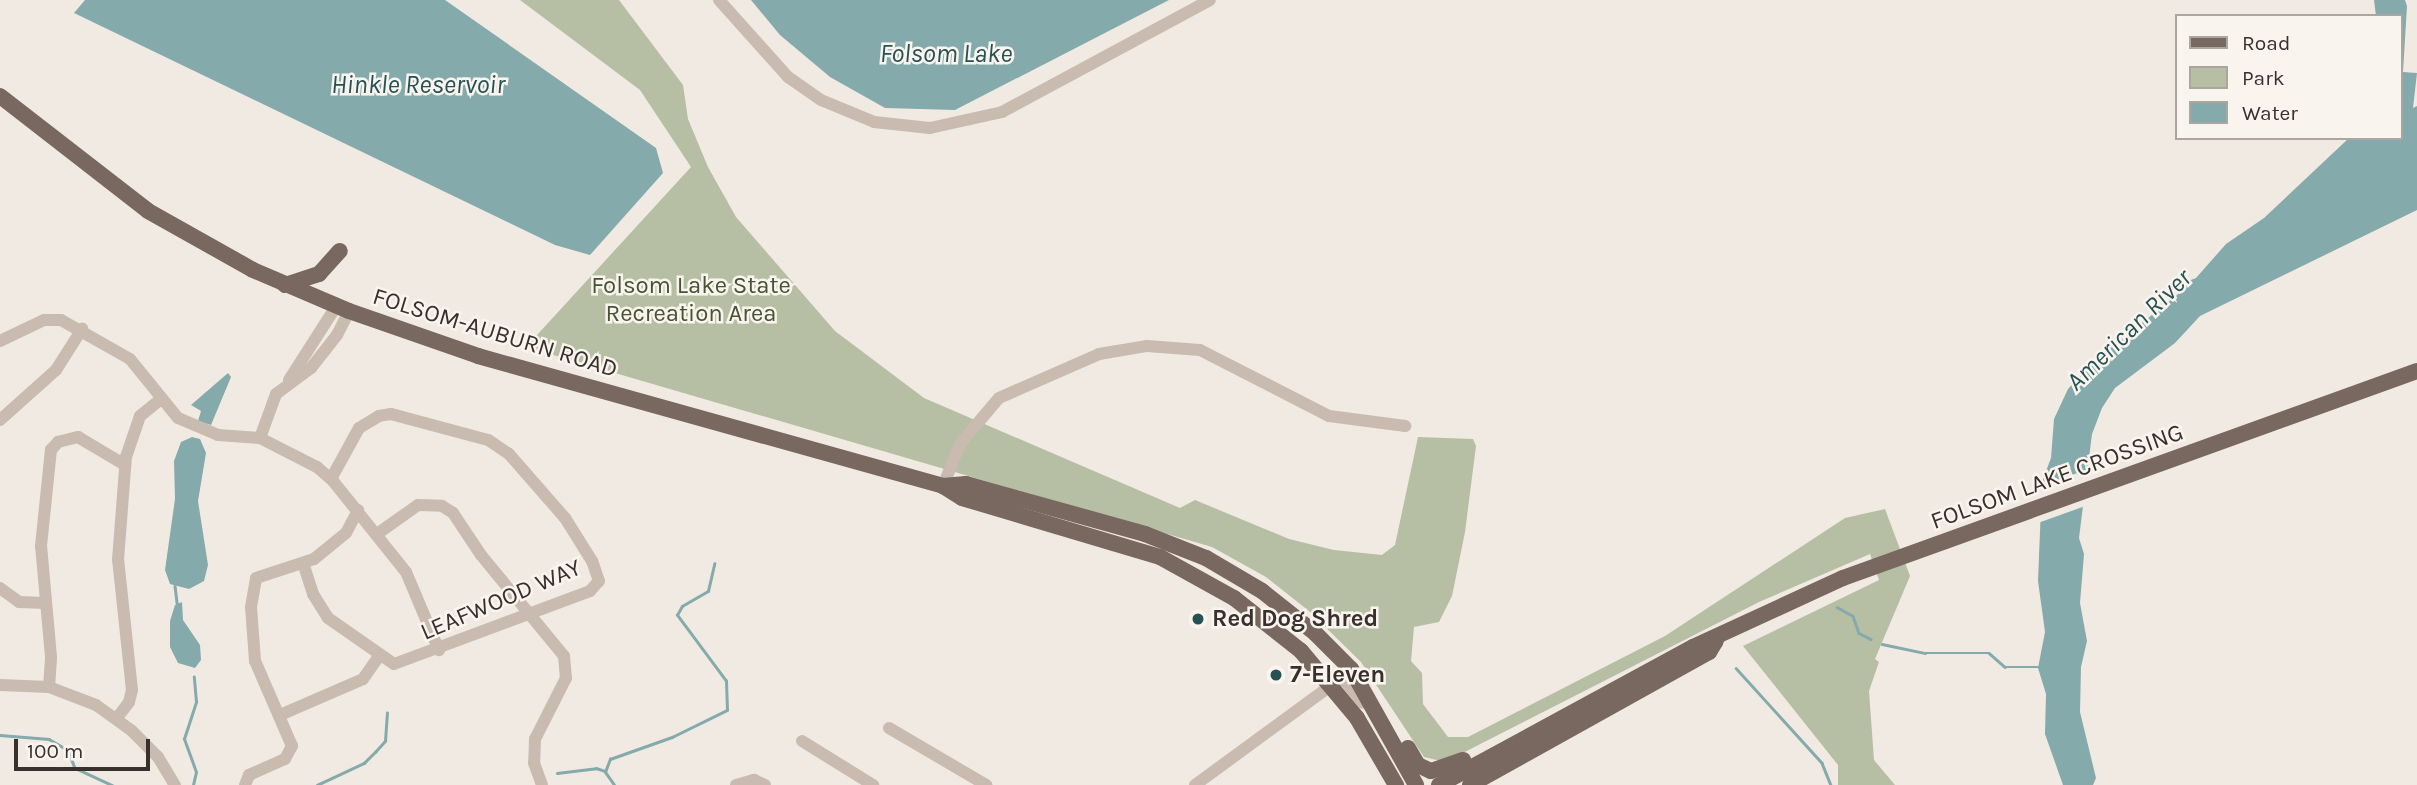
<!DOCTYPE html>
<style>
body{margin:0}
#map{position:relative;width:2417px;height:785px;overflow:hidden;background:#f1eae2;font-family:Karla,sans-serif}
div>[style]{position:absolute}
.green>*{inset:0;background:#b6bfa3}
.water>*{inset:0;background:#84aaac}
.pier>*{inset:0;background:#f1eae2}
.stream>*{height:2.5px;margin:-1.25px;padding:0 1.25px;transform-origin:1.25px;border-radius:1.25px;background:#84aaac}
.minor>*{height:12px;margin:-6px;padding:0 6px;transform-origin:6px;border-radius:6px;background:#c9bbaf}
.major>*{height:16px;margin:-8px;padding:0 8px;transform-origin:8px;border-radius:8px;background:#78685f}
.dots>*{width:19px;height:19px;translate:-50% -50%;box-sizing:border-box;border:4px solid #f9f4ee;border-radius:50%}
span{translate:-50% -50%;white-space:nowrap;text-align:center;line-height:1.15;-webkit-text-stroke:5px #f9f4ee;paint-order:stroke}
.park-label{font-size:24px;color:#475432}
.street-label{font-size:24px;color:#38302c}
.poi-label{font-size:24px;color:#38302c;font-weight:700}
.left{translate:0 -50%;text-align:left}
.water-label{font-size:26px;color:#265256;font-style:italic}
.legend{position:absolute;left:2175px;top:14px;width:228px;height:126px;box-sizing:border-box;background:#f9f4ee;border:2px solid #aca6a0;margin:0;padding:9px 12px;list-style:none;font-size:21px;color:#38302c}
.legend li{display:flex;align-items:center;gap:14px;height:35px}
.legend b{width:35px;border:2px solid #aca6a0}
.scale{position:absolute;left:14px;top:739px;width:136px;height:32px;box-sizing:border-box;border:4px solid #38302c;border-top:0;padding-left:9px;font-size:21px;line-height:24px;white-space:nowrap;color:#38302c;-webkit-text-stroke:5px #f9f4ee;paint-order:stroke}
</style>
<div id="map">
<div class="green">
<i style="clip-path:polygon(520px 0,619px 0,683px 85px,688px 119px,708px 167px,736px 217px,835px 331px,924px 398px,1180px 508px,1195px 500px,1289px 539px,1334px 550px,1382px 555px,1395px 545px,1418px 437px,1473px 439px,1476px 446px,1465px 532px,1452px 596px,1439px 622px,1414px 627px,1411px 661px,1422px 673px,1423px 704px,1448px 737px,1468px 737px,1665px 636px,1845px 518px,1885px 509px,1910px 576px,1875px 659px,1879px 662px,1869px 691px,1874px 760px,1895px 785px,1838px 785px,1838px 765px,1743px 646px,1879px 580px,1870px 554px,1759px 602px,1445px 762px,1424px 757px,1361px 662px,1309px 611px,1266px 577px,1212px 547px,526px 347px,691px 167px,640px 90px)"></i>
</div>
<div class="water">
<i style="clip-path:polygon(85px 0,445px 0,656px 148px,663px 173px,590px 255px,555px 245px,74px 13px)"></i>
<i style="clip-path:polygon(751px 0,1169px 0,955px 110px,885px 108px,830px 77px,780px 35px)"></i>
<i style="clip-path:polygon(2374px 0,2405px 0,2407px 6px,2403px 72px,2417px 73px,2413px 108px,2417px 106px,2417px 210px,2200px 316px,2175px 343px,2115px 388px,2102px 408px,2092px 434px,2079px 538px,2084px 554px,2080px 603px,2087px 641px,2081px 667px,2080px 712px,2096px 778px,2093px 785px,2063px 785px,2045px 734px,2046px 694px,2038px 668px,2045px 632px,2038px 581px,2042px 482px,2051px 458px,2054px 419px,2068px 389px,2093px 362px,2182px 291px,2183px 283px,2196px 278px,2226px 244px,2264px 218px,2349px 138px,2401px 138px,2401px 16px,2376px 16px)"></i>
<i style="clip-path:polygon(228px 373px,231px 377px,211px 425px,198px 421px,201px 411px,191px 405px)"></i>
<i style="clip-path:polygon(192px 437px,200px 439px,206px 453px,198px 501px,208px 565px,204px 581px,189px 589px,170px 584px,165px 570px,175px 499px,174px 461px,181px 442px)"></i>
<i style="clip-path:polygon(182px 602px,183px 620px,200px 645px,201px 660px,195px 668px,178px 663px,170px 647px,170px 621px,175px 605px)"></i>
</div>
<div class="pier">
<i style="clip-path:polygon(2091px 468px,2088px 505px,2038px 523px,2039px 487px)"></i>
</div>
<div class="stream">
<i style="left:175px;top:586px;width:17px;rotate:83deg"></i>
<i style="left:1837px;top:607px;width:18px;rotate:29deg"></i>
<i style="left:1853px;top:616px;width:18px;rotate:71deg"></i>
<i style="left:1859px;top:633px;width:13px;rotate:27deg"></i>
<i style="left:1882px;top:644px;width:44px;rotate:11.8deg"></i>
<i style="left:1925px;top:653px;width:64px"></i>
<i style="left:1989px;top:653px;width:21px;rotate:41deg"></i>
<i style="left:2005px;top:667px;width:34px"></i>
<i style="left:1736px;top:668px;width:128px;rotate:47.8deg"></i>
<i style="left:1822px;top:763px;width:24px;rotate:68deg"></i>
<i style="left:0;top:735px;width:49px;rotate:4.7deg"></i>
<i style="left:49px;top:739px;width:22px;rotate:30deg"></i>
<i style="left:68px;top:750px;width:19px;rotate:69deg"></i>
<i style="left:75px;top:768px;width:41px;rotate:24.7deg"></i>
<i style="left:557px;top:773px;width:39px;rotate:-7deg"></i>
<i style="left:596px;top:768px;width:9px;rotate:18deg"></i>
<i style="left:193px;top:785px;width:13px;rotate:-77deg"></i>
<i style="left:196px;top:772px;width:35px;rotate:-110deg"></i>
<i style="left:184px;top:739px;width:39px;rotate:-72deg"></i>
<i style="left:196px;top:702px;width:25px;rotate:-95deg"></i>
<i style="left:317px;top:785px;width:52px;rotate:-25.1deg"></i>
<i style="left:364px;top:763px;width:16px;rotate:-45deg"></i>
<i style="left:375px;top:752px;width:15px;rotate:-48deg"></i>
<i style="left:385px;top:741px;width:28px;rotate:-86deg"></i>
<i style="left:614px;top:785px;width:16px;rotate:-125deg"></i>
<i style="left:605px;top:772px;width:14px;rotate:-69deg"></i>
<i style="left:610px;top:759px;width:66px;rotate:-19.5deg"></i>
<i style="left:672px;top:737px;width:61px;rotate:-26.1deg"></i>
<i style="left:727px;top:710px;width:29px;rotate:-92deg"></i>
<i style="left:726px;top:681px;width:82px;rotate:-126.6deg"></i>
<i style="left:677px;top:615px;width:10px;rotate:-61deg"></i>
<i style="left:682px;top:606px;width:30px;rotate:-30deg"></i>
<i style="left:708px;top:591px;width:28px;rotate:-77deg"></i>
</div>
<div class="minor">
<i style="left:719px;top:0;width:103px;rotate:48.1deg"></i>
<i style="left:788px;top:77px;width:40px;rotate:34.9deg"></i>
<i style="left:821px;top:100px;width:57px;rotate:22.5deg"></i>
<i style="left:874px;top:122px;width:56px;rotate:6.1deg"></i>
<i style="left:930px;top:128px;width:74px;rotate:-12.5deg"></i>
<i style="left:1002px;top:112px;width:236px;rotate:-28.3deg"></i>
<i style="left:0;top:341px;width:49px;rotate:-25.5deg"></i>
<i style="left:44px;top:320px;width:17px"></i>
<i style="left:61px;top:320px;width:79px;rotate:29.5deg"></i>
<i style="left:130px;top:359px;width:76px;rotate:50.9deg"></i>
<i style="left:178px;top:418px;width:43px;rotate:23deg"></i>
<i style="left:218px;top:435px;width:42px;rotate:4.1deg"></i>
<i style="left:260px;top:438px;width:64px;rotate:27deg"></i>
<i style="left:317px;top:467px;width:21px;rotate:41deg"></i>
<i style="left:333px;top:481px;width:117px;rotate:51.3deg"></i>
<i style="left:406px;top:572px;width:85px;rotate:67.1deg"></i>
<i style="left:289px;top:380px;width:89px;rotate:-57.4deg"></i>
<i style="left:0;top:420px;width:75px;rotate:-41.8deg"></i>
<i style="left:56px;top:370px;width:49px;rotate:-57.6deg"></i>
<i style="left:260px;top:438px;width:47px;rotate:-70deg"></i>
<i style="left:276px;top:394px;width:44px;rotate:-36.6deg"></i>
<i style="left:311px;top:368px;width:42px;rotate:-51.8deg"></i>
<i style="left:337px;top:335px;width:27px;rotate:-63deg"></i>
<i style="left:943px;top:486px;width:45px;rotate:-68deg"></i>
<i style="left:960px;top:444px;width:60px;rotate:-49.7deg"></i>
<i style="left:999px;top:398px;width:109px;rotate:-23.7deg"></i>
<i style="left:1099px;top:354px;width:49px;rotate:-9.5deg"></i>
<i style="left:1147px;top:346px;width:53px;rotate:4.3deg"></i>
<i style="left:1200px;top:350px;width:145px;rotate:27.1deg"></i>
<i style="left:1329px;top:416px;width:77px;rotate:7.5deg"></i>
<i style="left:377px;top:534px;width:50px;rotate:-35.3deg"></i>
<i style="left:418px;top:505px;width:24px;rotate:2deg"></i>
<i style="left:442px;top:506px;width:13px;rotate:32deg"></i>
<i style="left:453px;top:513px;width:50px;rotate:56.3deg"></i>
<i style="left:481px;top:555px;width:131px;rotate:50.6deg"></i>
<i style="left:564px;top:656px;width:22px;rotate:85deg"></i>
<i style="left:566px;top:678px;width:68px;rotate:116.9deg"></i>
<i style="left:535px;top:739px;width:24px;rotate:92deg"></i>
<i style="left:534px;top:763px;width:23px;rotate:70deg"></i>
<i style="left:303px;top:563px;width:33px;rotate:72deg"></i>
<i style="left:313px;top:594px;width:28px;rotate:58deg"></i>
<i style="left:328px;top:618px;width:80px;rotate:34.9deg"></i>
<i style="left:394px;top:664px;width:209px;rotate:-20.4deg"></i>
<i style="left:590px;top:591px;width:13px;rotate:-48deg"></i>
<i style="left:599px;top:581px;width:21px;rotate:-109deg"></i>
<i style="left:592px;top:561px;width:51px;rotate:-122.1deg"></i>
<i style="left:565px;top:518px;width:85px;rotate:-131.2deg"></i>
<i style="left:509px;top:454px;width:25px;rotate:-146deg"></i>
<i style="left:488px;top:440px;width:100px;rotate:-165deg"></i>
<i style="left:391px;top:414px;width:12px;rotate:171deg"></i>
<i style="left:379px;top:416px;width:23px;rotate:149deg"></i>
<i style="left:359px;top:428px;width:58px;rotate:118.8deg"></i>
<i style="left:0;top:588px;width:24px;rotate:36deg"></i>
<i style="left:19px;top:602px;width:26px;rotate:2deg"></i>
<i style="left:0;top:685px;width:49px;rotate:2.3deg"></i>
<i style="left:49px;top:687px;width:50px;rotate:21deg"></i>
<i style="left:96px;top:705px;width:44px;rotate:35.8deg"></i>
<i style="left:132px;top:731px;width:37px;rotate:45deg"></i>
<i style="left:158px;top:757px;width:33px;rotate:59deg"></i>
<i style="left:49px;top:687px;width:30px;rotate:-86deg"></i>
<i style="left:51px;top:657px;width:111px;rotate:-95.1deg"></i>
<i style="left:41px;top:546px;width:97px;rotate:-84.1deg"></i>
<i style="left:51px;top:450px;width:11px;rotate:-49deg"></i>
<i style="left:58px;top:442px;width:21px;rotate:-14deg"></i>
<i style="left:78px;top:437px;width:55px;rotate:30.8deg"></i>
<i style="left:280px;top:715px;width:90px;rotate:-23.4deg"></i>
<i style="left:363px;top:679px;width:29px;rotate:-55deg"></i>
<i style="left:117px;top:718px;width:20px;rotate:-53deg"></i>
<i style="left:129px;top:702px;width:12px;rotate:-76deg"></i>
<i style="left:132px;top:690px;width:131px;rotate:-96.1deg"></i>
<i style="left:118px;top:560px;width:103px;rotate:-85.6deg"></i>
<i style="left:126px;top:457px;width:43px;rotate:-71.1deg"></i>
<i style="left:140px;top:416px;width:28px;rotate:-39deg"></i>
<i style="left:889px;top:728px;width:113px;rotate:30.4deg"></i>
<i style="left:802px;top:741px;width:84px;rotate:31.8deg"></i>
<i style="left:245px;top:785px;width:11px;rotate:-68deg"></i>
<i style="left:249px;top:775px;width:39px;rotate:-24deg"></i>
<i style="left:285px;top:759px;width:15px;rotate:-62deg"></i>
<i style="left:292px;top:746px;width:93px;rotate:-113.5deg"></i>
<i style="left:255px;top:661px;width:54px;rotate:-94.2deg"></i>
<i style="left:251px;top:607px;width:29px;rotate:-80deg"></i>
<i style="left:256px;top:578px;width:61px;rotate:-18.1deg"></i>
<i style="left:314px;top:559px;width:41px;rotate:-39.1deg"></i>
<i style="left:346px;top:533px;width:26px;rotate:-62deg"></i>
<i style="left:736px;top:785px;width:19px;rotate:-16deg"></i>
<i style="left:754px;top:780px;width:12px;rotate:24deg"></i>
<i style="left:1195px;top:785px;width:176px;rotate:-36.2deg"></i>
<i style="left:1337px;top:681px;width:8px"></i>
<i style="left:1345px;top:681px;width:28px;rotate:51deg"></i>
</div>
<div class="major">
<i style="left:0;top:96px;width:187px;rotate:37.8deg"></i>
<i style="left:148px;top:211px;width:120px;rotate:29.3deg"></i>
<i style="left:253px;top:270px;width:104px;rotate:23.1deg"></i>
<i style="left:349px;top:311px;width:137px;rotate:19.2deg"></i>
<i style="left:478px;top:356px;width:483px;rotate:15.6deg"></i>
<i style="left:943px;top:486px;width:22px;rotate:32deg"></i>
<i style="left:962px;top:498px;width:207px;rotate:16.6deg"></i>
<i style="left:1160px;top:557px;width:85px;rotate:29deg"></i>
<i style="left:1234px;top:598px;width:85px;rotate:38.3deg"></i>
<i style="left:1301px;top:651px;width:87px;rotate:50.1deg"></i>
<i style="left:1357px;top:718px;width:78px;rotate:59.8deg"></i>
<i style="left:285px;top:285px;width:36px;rotate:-18deg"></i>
<i style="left:319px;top:274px;width:31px;rotate:-48deg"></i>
<i style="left:943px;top:486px;width:23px;rotate:-5deg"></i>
<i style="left:966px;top:484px;width:186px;rotate:15.6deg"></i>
<i style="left:1145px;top:534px;width:66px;rotate:21.5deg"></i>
<i style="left:1206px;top:558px;width:65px;rotate:30.5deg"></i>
<i style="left:1262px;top:591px;width:68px;rotate:38.4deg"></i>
<i style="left:1315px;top:633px;width:51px;rotate:45deg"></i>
<i style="left:1351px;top:669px;width:133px;rotate:60.7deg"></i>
<i style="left:1408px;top:748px;width:20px;rotate:60deg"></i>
<i style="left:1418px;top:765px;width:14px;rotate:25deg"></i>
<i style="left:1431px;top:771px;width:34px;rotate:-19deg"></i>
<i style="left:1439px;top:785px;width:289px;rotate:-28.5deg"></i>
<i style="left:1693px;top:647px;width:165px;rotate:-24.7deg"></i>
<i style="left:1843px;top:578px;width:610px;rotate:-19.83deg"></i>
<i style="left:1470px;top:785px;width:274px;rotate:-29.1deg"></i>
<i style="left:1709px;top:652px;width:13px;rotate:-58deg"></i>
</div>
<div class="dots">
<i style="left:1198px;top:619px;background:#265256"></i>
<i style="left:1276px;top:675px;background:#265256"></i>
</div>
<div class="park-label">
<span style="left:691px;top:300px">Folsom Lake State<br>Recreation Area</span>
</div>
<div class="street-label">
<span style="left:495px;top:333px;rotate:17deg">FOLSOM-AUBURN ROAD</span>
<span style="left:2057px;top:477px;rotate:-20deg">FOLSOM LAKE CROSSING</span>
<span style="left:501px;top:600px;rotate:-23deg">LEAFWOOD WAY</span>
</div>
<div class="poi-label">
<span class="left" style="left:1212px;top:619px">Red Dog Shred</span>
<span class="left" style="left:1290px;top:675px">7-Eleven</span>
</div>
<div class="water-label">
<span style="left:946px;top:54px">Folsom Lake</span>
<span style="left:418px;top:85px">Hinkle Reservoir</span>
<span style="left:2129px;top:330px;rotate:-44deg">American River</span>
</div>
<ul class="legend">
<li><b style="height:9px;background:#78685f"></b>Road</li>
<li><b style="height:19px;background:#b6bfa3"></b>Park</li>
<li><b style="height:19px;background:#84aaac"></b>Water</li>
</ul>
<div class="scale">100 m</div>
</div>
